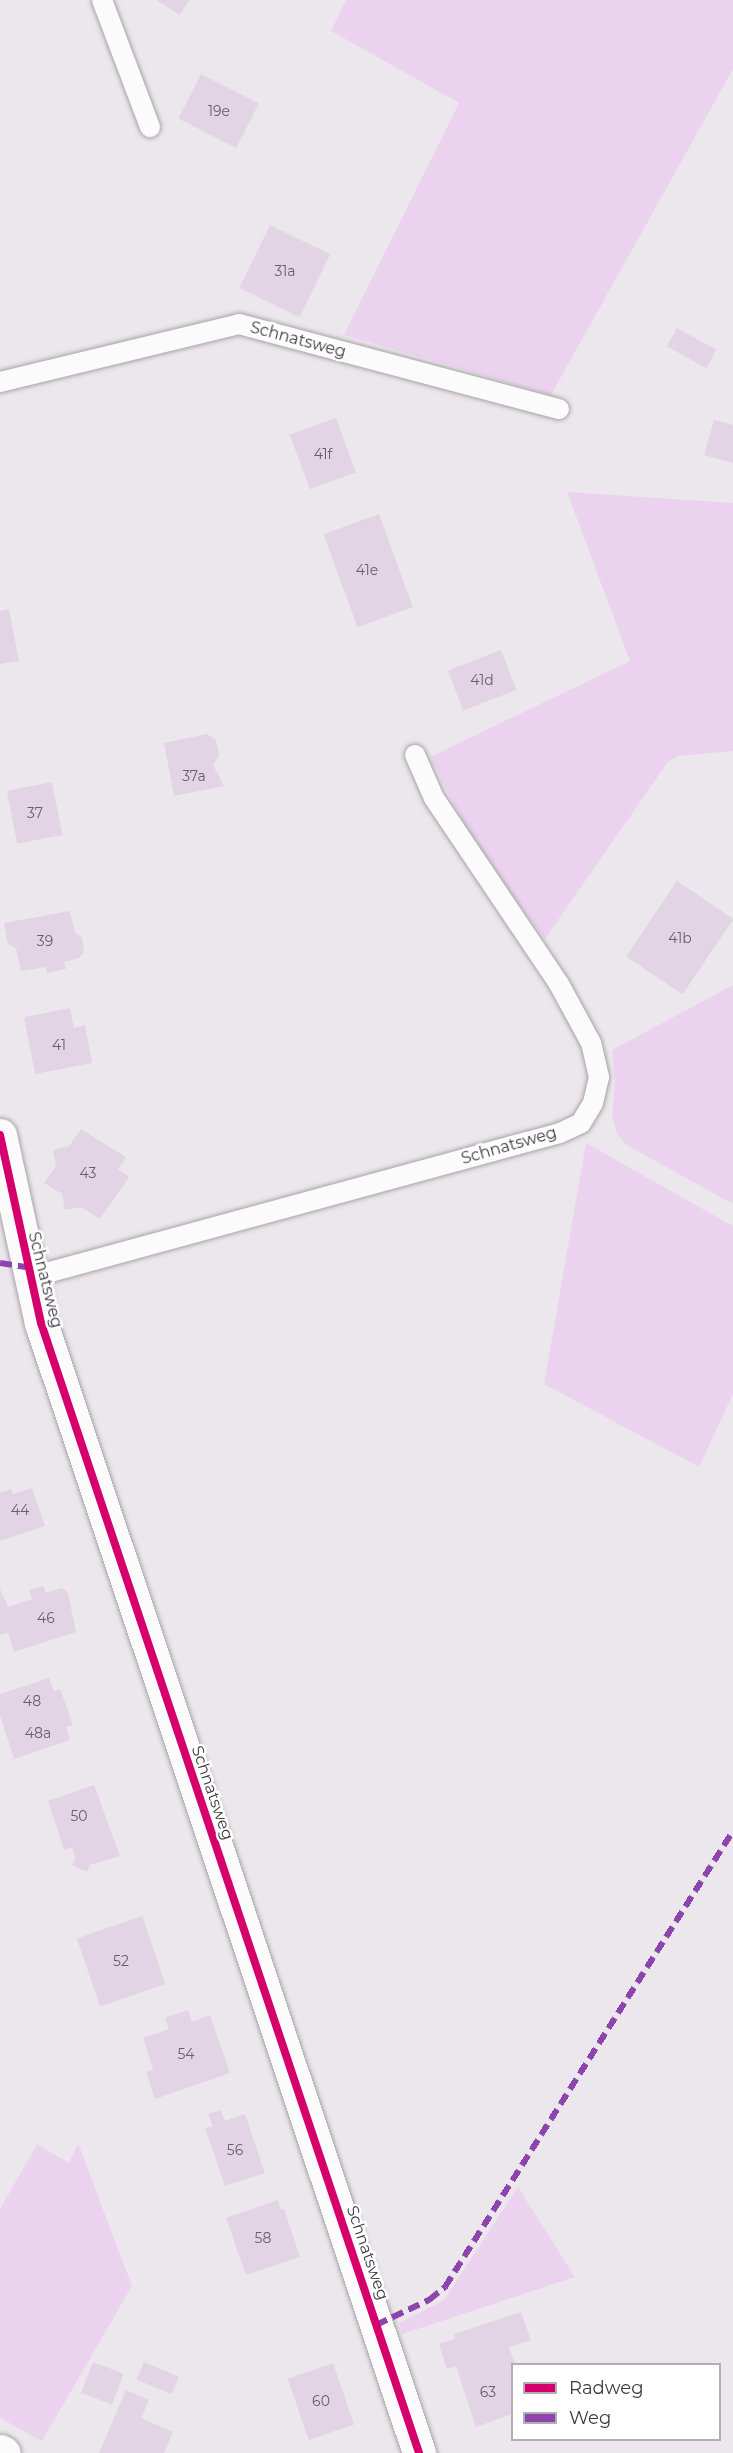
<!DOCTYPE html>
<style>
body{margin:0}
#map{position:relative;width:733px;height:2453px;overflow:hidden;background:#ece7ec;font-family:Montserrat,sans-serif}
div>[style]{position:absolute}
.green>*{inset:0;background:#ebd3ef}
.building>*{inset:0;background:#e3d4e5;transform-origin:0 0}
.roads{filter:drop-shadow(0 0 2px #a7a4a8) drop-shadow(0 0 2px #a7a4a8)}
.lane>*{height:20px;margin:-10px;padding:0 10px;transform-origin:10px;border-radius:10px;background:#fcfbfc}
.street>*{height:33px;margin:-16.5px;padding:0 16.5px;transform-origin:16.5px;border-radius:16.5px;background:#fcfbfc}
.quiet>*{height:6px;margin-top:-3px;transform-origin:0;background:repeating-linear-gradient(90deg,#8e44ad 0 12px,transparent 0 18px)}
.cycleway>*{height:8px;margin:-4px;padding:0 4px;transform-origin:4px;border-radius:4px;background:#d6006c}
span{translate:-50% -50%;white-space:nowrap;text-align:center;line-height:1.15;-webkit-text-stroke:5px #fff;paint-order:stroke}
.number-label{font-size:14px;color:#666067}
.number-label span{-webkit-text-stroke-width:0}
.street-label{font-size:16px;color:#3c393d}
.legend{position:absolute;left:511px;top:2363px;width:210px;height:78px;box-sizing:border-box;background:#fff;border:2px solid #b1b0b1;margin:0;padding:8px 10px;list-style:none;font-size:18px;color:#3c393d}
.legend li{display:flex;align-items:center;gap:12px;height:30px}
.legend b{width:30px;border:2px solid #b1b0b1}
</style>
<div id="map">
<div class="green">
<i style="clip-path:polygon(346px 0,733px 0,733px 69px,551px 395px,344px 335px,459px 103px,331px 31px)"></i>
<i style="clip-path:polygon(567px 492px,733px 503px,733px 751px,678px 756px,667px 763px,545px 939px,473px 842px,430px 757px,630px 661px)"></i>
<i style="clip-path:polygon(733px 985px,733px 1204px,625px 1144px,617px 1133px,612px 1117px,615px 1082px,612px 1050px)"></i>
<i style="clip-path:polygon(586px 1143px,733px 1226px,733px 1394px,699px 1467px,544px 1384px)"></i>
<i style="clip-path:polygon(78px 2143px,132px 2286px,42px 2441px,0 2418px,0 2209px,37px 2144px,69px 2163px)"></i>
<i style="clip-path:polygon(518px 2187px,575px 2277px,402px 2334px,399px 2323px,444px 2300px)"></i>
</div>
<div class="building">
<i style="clip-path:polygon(157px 0,190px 0,179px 15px)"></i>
<i style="left:201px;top:74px;width:65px;height:50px;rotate:27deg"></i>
<i style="left:270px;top:225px;width:67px;height:70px;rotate:26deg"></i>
<i style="left:677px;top:328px;width:45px;height:21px;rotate:29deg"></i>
<i style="left:336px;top:418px;width:58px;height:49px;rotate:70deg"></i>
<i style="clip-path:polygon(714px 420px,733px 425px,733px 463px,704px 455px)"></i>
<i style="left:379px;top:514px;width:99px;height:59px;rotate:70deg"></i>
<i style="clip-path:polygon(9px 609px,19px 661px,0 664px,0 611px)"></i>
<i style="left:501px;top:650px;width:43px;height:57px;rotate:69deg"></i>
<i style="clip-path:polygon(207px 734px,216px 740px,219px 755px,213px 765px,224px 786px,174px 796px,164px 743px)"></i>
<i style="left:52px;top:782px;width:54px;height:46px;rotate:79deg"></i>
<i style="left:677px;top:881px;width:68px;height:91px;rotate:34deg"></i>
<i style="clip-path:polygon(70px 911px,75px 933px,82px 937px,84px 952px,79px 958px,64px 962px,66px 969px,47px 973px,46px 967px,21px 971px,16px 948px,8px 944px,4px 923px)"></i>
<i style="clip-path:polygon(70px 1008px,74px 1028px,85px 1025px,92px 1063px,35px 1074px,24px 1017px)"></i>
<i style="clip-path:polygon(81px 1129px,126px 1157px,118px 1169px,129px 1177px,100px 1219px,81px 1207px,65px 1210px,62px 1194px,44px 1183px,56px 1166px,53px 1150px,69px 1146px)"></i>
<i style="clip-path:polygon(32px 1488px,45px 1526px,0 1541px,0 1493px,11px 1489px,13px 1494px)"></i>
<i style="clip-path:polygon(43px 1586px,46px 1593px,62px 1588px,68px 1593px,76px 1632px,14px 1652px,8px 1632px,0 1635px,0 1589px,8px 1607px,32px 1599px,29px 1590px)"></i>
<i style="clip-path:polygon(49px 1678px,54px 1691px,60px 1689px,67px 1707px,73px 1725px,66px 1727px,70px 1740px,14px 1759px,0 1715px,0 1694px)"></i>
<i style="clip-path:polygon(94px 1785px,120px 1856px,90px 1865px,87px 1872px,72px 1865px,75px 1858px,72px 1847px,64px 1850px,48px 1801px)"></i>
<i style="left:142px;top:1916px;width:72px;height:69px;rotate:71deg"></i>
<i style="clip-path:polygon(188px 2010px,192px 2022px,210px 2015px,230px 2073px,155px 2099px,146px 2072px,153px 2069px,143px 2038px,169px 2029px,165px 2018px)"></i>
<i style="clip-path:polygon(221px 2110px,225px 2121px,245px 2114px,265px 2173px,225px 2186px,205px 2128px,213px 2126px,208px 2114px)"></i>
<i style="clip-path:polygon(278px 2200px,281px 2210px,284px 2209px,300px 2257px,246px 2275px,226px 2218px)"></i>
<i style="clip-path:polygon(521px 2312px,531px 2340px,509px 2347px,515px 2364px,512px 2414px,476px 2427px,456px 2366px,447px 2369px,439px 2344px,455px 2339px,454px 2334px)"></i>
<i style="left:93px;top:2362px;width:33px;height:33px;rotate:21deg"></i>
<i style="left:144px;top:2362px;width:38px;height:19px;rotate:23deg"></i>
<i style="left:333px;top:2363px;width:65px;height:48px;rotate:71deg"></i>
<i style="clip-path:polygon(126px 2390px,149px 2400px,141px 2418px,173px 2432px,164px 2453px,99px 2453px)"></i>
</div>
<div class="roads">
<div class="lane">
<i style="left:102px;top:0;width:136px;rotate:69.3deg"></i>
<i style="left:0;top:382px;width:246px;rotate:-13.6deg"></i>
<i style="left:239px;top:324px;width:331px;rotate:14.9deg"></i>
<i style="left:28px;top:1278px;width:551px;rotate:-15.25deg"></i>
<i style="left:560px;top:1133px;width:23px;rotate:-25deg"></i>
<i style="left:581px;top:1123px;width:23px;rotate:-59deg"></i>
<i style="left:593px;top:1103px;width:27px;rotate:-77deg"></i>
<i style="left:599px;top:1077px;width:35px;rotate:-103deg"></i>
<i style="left:591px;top:1043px;width:67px;rotate:-118.5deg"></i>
<i style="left:559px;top:984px;width:224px;rotate:-123.9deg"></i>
<i style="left:434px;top:798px;width:47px;rotate:-113.8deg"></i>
</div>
<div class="street">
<i style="left:0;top:1135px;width:192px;rotate:77.7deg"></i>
<i style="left:41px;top:1323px;width:1192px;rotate:71.5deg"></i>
<i style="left:0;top:2451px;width:4px;rotate:27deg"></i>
</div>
</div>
<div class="quiet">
<i style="left:0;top:1263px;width:26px;rotate:9deg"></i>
<i style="left:376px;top:2325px;width:59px;rotate:-25.3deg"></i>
<i style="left:429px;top:2300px;width:21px;rotate:-39deg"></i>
<i style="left:445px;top:2287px;width:539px;rotate:-57.72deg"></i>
</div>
<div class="cycleway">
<i style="left:0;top:1135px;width:192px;rotate:77.7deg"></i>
<i style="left:41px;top:1323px;width:1192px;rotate:71.5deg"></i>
</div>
<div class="number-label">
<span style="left:219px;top:111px">19e</span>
<span style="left:285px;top:271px">31a</span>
<span style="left:323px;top:454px">41f</span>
<span style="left:367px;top:570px">41e</span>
<span style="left:482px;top:680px">41d</span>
<span style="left:194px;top:776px">37a</span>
<span style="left:35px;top:813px">37</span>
<span style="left:680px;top:938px">41b</span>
<span style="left:45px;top:941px">39</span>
<span style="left:59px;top:1045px">41</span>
<span style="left:88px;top:1173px">43</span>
<span style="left:20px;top:1510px">44</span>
<span style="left:46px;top:1618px">46</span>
<span style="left:32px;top:1701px">48</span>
<span style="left:38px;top:1733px">48a</span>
<span style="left:79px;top:1816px">50</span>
<span style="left:121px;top:1961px">52</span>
<span style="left:186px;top:2054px">54</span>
<span style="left:235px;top:2150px">56</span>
<span style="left:263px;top:2238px">58</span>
<span style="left:488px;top:2392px">63</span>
<span style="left:321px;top:2401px">60</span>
</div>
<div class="street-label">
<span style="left:298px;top:340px;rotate:15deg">Schnatsweg</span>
<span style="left:509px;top:1146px;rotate:-16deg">Schnatsweg</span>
<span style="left:45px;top:1280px;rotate:76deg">Schnatsweg</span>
<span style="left:212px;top:1793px;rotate:71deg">Schnatsweg</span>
<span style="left:367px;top:2253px;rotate:71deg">Schnatsweg</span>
</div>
<ul class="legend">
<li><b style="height:8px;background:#d6006c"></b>Radweg</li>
<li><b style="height:8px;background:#8e44ad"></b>Weg</li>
</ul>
</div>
